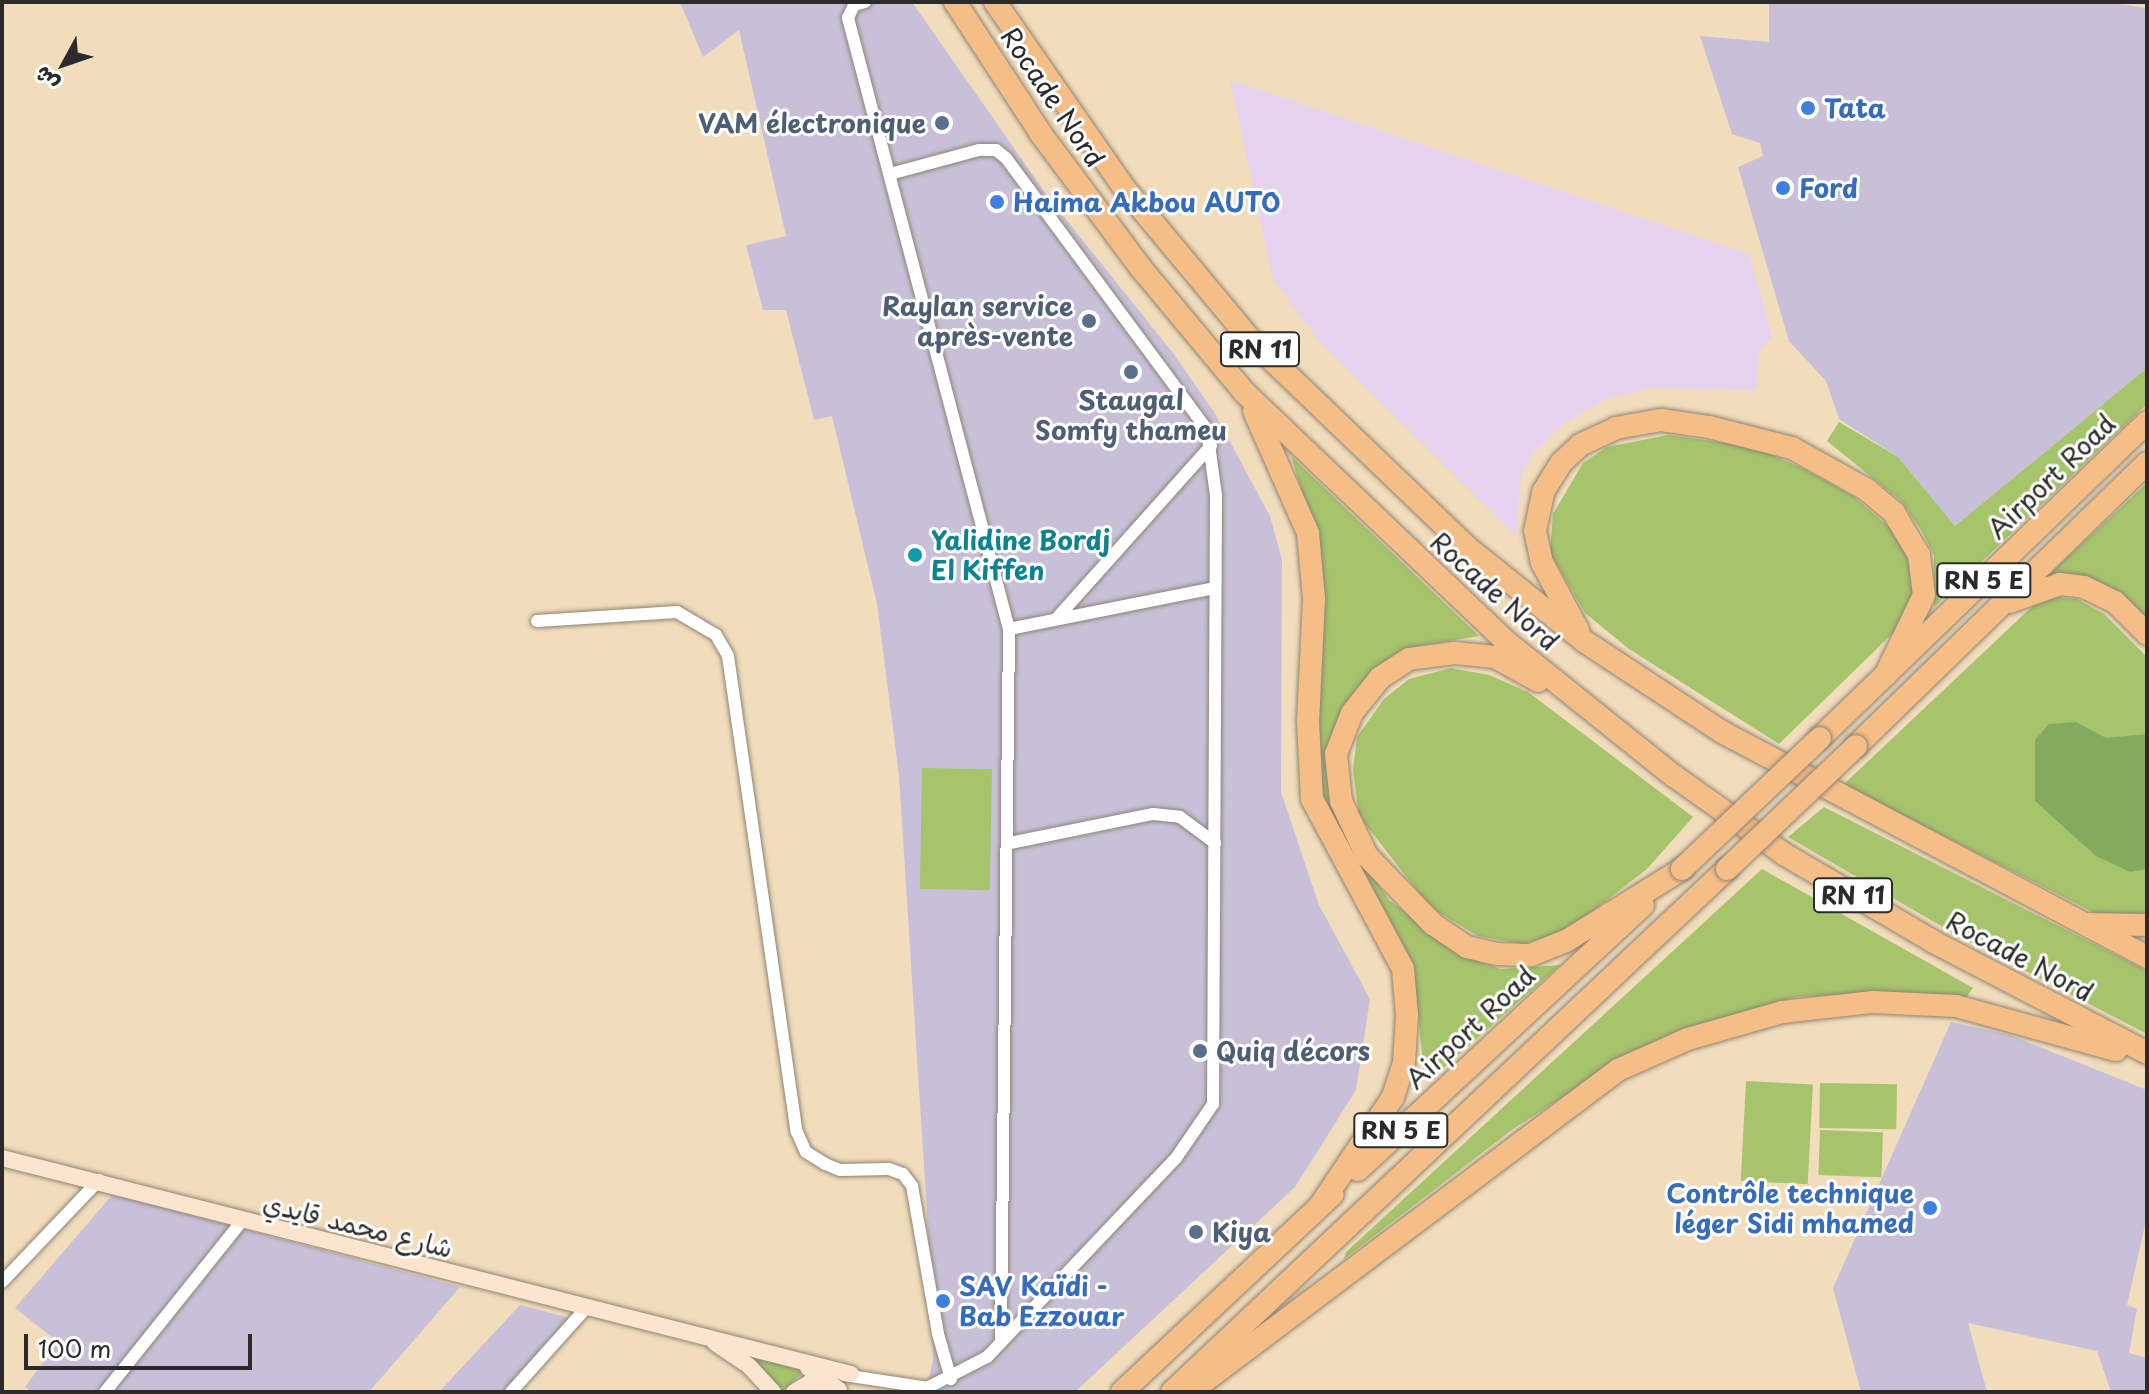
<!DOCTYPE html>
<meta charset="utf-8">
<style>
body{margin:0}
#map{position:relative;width:2149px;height:1394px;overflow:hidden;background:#f1dcbc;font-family:"Playpen Sans","Playpen Sans Arabic",sans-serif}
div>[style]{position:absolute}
.built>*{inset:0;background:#e6d3f0}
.industrial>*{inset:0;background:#c8c0d8}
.green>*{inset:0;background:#a6c46c;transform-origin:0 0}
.forest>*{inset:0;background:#84aa60}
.roads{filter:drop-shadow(0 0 2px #8e8474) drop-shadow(0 0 2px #8e8474)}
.street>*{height:12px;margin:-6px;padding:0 6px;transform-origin:6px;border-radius:6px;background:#fff}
.secondary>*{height:16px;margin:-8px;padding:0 8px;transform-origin:8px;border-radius:8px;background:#fbe5cf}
.highway>*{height:22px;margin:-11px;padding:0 11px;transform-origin:11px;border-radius:11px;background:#f6be87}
.bridges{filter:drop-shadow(0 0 2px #8e8474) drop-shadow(0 0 2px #8e8474)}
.highway-bridge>*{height:22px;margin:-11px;padding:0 11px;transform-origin:11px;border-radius:11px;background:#f6be87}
.dots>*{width:22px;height:22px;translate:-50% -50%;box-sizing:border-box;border:4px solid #fff;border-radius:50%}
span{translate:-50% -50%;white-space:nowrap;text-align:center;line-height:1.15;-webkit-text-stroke:6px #fff;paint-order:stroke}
.shield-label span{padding:2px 6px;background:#fff;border:2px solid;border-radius:6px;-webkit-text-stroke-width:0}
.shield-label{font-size:24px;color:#2b2b2b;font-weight:700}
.street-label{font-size:26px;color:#2b2b2b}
.shop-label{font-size:26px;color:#366cbe;font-weight:700}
.left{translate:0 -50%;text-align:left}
.right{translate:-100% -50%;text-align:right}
.service-label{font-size:26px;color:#4e5e75;font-weight:700}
.culture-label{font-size:26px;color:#0d838f;font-weight:700}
.frame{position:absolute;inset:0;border:4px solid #2b2b2b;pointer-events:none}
.north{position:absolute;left:24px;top:24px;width:80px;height:80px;-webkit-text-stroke:6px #fff;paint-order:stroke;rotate:230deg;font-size:22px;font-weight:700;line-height:32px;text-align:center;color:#2b2b2b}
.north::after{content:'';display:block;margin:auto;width:28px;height:36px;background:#2b2b2b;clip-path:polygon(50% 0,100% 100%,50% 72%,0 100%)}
.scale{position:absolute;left:24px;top:1334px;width:228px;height:36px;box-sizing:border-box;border:4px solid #2b2b2b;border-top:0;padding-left:10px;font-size:24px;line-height:28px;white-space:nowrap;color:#2b2b2b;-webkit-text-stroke:6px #fff;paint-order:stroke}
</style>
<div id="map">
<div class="built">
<i style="clip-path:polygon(1230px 80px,1749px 254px,1772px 337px,1759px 350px,1756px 390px,1647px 388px,1602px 401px,1565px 423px,1533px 454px,1521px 475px,1516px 536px,1317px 339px,1273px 279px)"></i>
</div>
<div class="industrial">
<i style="clip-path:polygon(680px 2px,912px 2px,1048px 197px,1173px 353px,1214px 412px,1270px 516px,1282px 560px,1281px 792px,1319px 905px,1370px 999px,1356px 1090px,1295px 1187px,1075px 1392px,926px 1392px,933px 1360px,927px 1214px,899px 776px,877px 604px,832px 416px,814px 420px,786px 310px,763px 310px,746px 245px,786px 236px,739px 30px,703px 57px)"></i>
<i style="clip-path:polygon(1769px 2px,2104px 2px,2147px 8px,2147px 368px,1955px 526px,1898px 457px,1839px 419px,1826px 381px,1789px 341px,1738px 167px,1763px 156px,1760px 143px,1732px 134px,1700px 36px,1769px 42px)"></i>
<i style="clip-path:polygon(1951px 1022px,2010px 1035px,2147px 1090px,2147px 1216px,2127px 1305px,2137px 1309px,2129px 1353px,2147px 1358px,2147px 1392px,2111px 1392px,2097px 1351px,1968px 1323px,1987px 1392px,1861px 1392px,1833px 1288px)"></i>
<i style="clip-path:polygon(113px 1194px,460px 1287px,369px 1392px,32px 1392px,25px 1387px,58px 1342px,15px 1308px)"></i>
<i style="clip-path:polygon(520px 1305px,574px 1319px,508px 1392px,439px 1392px)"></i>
</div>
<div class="green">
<i style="clip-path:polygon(2147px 368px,2147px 404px,1934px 607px,1934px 555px,1921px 530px,1901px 501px,1827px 441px,1839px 422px,1898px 457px,1955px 526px)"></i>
<i style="clip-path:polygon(1668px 435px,1755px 447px,1804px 469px,1853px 496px,1894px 531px,1911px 563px,1913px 598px,1899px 627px,1779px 744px,1629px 649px,1585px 613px,1550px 553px,1553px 514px,1583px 463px,1607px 447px)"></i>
<i style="clip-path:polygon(1291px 456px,1479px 636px,1418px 646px,1387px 661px,1358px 691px,1335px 810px,1345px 837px,1389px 900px,1460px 955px,1501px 969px,1560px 965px,1431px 1079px,1424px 1075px,1417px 1003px,1327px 811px,1317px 773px,1325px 591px,1317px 540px)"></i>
<i style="clip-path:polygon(2147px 483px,2147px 621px,2043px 580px)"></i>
<i style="clip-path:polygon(2056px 597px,2077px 599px,2104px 614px,2147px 657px,2147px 918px,2097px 914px,1843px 785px,2039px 600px)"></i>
<i style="clip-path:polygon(1451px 668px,1489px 675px,1528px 692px,1693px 817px,1647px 869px,1567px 931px,1523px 944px,1478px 936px,1430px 907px,1359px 816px,1353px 770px,1357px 737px,1384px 699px,1409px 679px)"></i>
<i style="left:922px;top:768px;width:70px;height:121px;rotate:1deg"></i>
<i style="clip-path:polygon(1824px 807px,2147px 971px,2147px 1034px,1953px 933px,1788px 837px)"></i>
<i style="clip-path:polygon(1762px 869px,1973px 988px,1965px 999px,1895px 993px,1797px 997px,1682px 1029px,1629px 1054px,1513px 1129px,1344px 1259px,1346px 1252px)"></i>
<i style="left:1746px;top:1081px;width:67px;height:100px;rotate:3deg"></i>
<i style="left:1820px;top:1083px;width:77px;height:45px;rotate:1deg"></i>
<i style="left:1820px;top:1130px;width:63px;height:45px;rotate:2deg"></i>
<i style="clip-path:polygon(748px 1355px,795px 1365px,804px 1371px,782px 1392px)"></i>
</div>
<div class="forest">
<i style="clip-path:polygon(2076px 722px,2106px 738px,2147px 734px,2147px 869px,2130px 872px,2096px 856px,2035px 801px,2035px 740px,2049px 724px)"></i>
</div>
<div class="roads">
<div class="street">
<i style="left:865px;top:2px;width:11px;rotate:165deg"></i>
<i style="left:854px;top:5px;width:14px;rotate:115deg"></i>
<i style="left:848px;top:18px;width:632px;rotate:75.24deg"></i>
<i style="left:1009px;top:629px;width:710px;rotate:90.65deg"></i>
<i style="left:890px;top:174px;width:92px;rotate:-15.1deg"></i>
<i style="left:979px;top:150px;width:17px"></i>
<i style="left:996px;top:150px;width:13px;rotate:39deg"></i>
<i style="left:1006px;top:158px;width:338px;rotate:53.5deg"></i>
<i style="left:1207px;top:430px;width:67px;rotate:82.2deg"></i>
<i style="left:1216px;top:496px;width:608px;rotate:90.28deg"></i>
<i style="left:1213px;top:1104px;width:65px;rotate:124.4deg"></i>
<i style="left:1176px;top:1158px;width:274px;rotate:133.5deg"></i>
<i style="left:987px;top:1357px;width:76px;rotate:152.8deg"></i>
<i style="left:1057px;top:618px;width:231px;rotate:-48.2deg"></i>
<i style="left:537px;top:621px;width:140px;rotate:-3.7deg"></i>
<i style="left:677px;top:612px;width:45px;rotate:30.5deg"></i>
<i style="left:716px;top:635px;width:24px;rotate:60deg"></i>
<i style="left:728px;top:656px;width:481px;rotate:81.8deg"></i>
<i style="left:797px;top:1132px;width:22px;rotate:66deg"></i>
<i style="left:806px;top:1152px;width:22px;rotate:32deg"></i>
<i style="left:825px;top:1164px;width:16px;rotate:22deg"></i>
<i style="left:840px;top:1170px;width:49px;rotate:-1.2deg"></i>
<i style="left:889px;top:1169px;width:15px;rotate:20deg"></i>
<i style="left:903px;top:1174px;width:15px;rotate:53deg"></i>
<i style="left:912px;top:1186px;width:150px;rotate:80deg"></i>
<i style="left:938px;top:1334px;width:47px;rotate:73.9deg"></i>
<i style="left:1009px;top:629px;width:209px;rotate:-11.3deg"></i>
<i style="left:1010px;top:843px;width:146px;rotate:-11.5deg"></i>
<i style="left:1153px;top:814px;width:27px;rotate:6deg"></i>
<i style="left:1180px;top:817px;width:44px;rotate:36.6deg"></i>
<i style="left:2px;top:1282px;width:141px;rotate:-46.4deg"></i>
<i style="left:844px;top:1375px;width:86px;rotate:8.7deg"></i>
<i style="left:105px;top:1392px;width:221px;rotate:-51.3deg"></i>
<i style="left:511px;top:1392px;width:113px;rotate:-48.2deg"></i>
</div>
<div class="secondary">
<i style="left:2px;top:1158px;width:876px;rotate:14.27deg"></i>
<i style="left:715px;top:1343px;width:41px;rotate:34.1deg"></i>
<i style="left:749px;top:1366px;width:35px;rotate:47deg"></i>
<i style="left:808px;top:1368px;width:38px;rotate:35deg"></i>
<i style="left:794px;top:1392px;width:17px;rotate:-31deg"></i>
<i style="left:809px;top:1383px;width:20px;rotate:3deg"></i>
</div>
<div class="highway">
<i style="left:955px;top:2px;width:158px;rotate:56.9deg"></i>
<i style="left:1041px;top:134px;width:166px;rotate:53.3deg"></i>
<i style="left:1140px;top:267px;width:163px;rotate:50.2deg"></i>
<i style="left:1244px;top:392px;width:366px;rotate:43.6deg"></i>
<i style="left:1509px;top:644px;width:211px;rotate:38.7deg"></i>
<i style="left:1674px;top:776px;width:135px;rotate:35.3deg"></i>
<i style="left:1784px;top:854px;width:172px;rotate:30.4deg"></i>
<i style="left:1932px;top:941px;width:242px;rotate:27.5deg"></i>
<i style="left:995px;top:2px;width:228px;rotate:55.2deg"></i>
<i style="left:1125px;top:189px;width:194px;rotate:50.2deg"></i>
<i style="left:1249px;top:338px;width:303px;rotate:43.8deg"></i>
<i style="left:1468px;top:548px;width:149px;rotate:38.7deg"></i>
<i style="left:1584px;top:641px;width:165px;rotate:33.4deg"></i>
<i style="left:1722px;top:732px;width:481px;rotate:27.9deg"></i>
<i style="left:1254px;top:411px;width:133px;rotate:66.1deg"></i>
<i style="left:1308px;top:533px;width:66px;rotate:84.8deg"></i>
<i style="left:1314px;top:599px;width:122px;rotate:92.8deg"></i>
<i style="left:1308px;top:721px;width:78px;rotate:87.1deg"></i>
<i style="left:1312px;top:799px;width:193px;rotate:61.8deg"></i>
<i style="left:1403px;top:969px;width:46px;rotate:85deg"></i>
<i style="left:1407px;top:1015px;width:48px;rotate:93.6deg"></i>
<i style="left:1404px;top:1063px;width:36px;rotate:108deg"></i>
<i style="left:1393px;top:1097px;width:129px;rotate:123.9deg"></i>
<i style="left:2010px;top:602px;width:53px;rotate:-19.8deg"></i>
<i style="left:2060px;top:584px;width:24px;rotate:7deg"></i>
<i style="left:2084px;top:587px;width:34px;rotate:26deg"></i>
<i style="left:2115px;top:602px;width:45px;rotate:45deg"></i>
<i style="left:1578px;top:630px;width:76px;rotate:-118.2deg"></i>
<i style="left:1542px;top:563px;width:33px;rotate:-102deg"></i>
<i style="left:1535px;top:531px;width:40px;rotate:-78deg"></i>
<i style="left:1543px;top:492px;width:34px;rotate:-58deg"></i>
<i style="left:1561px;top:463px;width:26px;rotate:-43deg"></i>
<i style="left:1580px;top:445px;width:40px;rotate:-25deg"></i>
<i style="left:1616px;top:428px;width:46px;rotate:-10.1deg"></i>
<i style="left:1661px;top:420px;width:49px;rotate:8.3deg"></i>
<i style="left:1709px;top:427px;width:86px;rotate:14.2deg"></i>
<i style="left:1792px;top:448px;width:86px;rotate:29.2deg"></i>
<i style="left:1867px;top:490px;width:35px;rotate:40deg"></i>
<i style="left:1894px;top:513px;width:49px;rotate:59.2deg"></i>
<i style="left:1919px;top:555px;width:40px;rotate:82.9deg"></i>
<i style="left:1924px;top:595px;width:90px;rotate:115.7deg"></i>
<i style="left:1538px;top:681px;width:49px;rotate:-150.8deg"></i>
<i style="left:1495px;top:657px;width:40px;rotate:-174.3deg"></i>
<i style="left:1455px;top:653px;width:46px;rotate:172.6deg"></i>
<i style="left:1409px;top:659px;width:35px;rotate:147deg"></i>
<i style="left:1380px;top:678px;width:45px;rotate:128.7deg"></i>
<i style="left:1352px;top:713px;width:44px;rotate:111.3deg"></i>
<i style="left:1336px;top:754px;width:47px;rotate:83.9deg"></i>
<i style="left:1341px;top:801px;width:61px;rotate:64.7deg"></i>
<i style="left:1367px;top:856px;width:95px;rotate:45.9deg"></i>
<i style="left:1433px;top:924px;width:41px;rotate:34.1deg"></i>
<i style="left:1467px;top:947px;width:31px;rotate:13deg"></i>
<i style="left:1497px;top:954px;width:34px;rotate:2deg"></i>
<i style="left:1531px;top:955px;width:38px;rotate:-22deg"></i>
<i style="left:1566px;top:941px;width:137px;rotate:-31.8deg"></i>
<i style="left:1820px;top:738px;width:455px;rotate:-44deg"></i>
<i style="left:1856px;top:746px;width:406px;rotate:-44.2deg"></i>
<i style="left:2088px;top:924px;width:59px;rotate:1deg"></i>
<i style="left:1358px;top:1170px;width:389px;rotate:-42.9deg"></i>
<i style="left:1122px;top:1392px;width:289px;rotate:-43.2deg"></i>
<i style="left:1172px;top:1392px;width:763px;rotate:-43.3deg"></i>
<i style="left:1190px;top:1392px;width:536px;rotate:-36.96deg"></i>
<i style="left:1618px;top:1070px;width:77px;rotate:-23.9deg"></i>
<i style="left:1688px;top:1039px;width:98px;rotate:-16deg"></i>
<i style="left:1782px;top:1012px;width:92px;rotate:-6.3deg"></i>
<i style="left:1873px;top:1002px;width:83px;rotate:2.8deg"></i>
<i style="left:1956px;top:1006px;width:166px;rotate:15.4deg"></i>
</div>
</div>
<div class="bridges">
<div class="highway-bridge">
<i style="left:1682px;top:869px;width:190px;rotate:-43.5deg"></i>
<i style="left:1727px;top:869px;width:178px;rotate:-43.6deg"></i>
</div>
</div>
<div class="dots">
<i style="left:1808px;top:108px;background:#3f7fe0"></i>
<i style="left:942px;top:123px;background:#5c6f8a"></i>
<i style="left:1783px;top:188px;background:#3f7fe0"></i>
<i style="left:997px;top:202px;background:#3f7fe0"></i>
<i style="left:1089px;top:321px;background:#5c6f8a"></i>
<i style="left:1131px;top:372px;background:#5c6f8a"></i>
<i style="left:915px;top:555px;background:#0f9aa8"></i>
<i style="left:1200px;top:1051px;background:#5c6f8a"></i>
<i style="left:1930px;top:1208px;background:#3f7fe0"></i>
<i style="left:1196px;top:1232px;background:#5c6f8a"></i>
<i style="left:943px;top:1301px;background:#3f7fe0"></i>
</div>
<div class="shield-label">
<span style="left:1260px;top:349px">RN 11</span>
<span style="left:1984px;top:580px">RN 5 E</span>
<span style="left:1853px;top:895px">RN 11</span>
<span style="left:1401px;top:1130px">RN 5 E</span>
</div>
<div class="street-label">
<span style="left:1053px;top:97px;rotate:56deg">Rocade Nord</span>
<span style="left:2051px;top:476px;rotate:-44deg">Airport Road</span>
<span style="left:1495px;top:591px;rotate:42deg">Rocade Nord</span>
<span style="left:2020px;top:956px;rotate:28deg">Rocade Nord</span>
<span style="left:1470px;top:1027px;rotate:-43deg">Airport Road</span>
<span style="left:358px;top:1225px;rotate:14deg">شارع محمد قايدي</span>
</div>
<div class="shop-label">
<span class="left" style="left:1824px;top:108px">Tata</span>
<span class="left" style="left:1799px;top:188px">Ford</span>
<span class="left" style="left:1013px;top:202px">Haima Akbou AUTO</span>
<span class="right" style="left:1914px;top:1208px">Contrôle technique<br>léger Sidi mhamed</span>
<span class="left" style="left:959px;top:1301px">SAV Kaïdi -<br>Bab Ezzouar</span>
</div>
<div class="service-label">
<span class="right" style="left:926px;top:123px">VAM électronique</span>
<span class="right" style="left:1073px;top:321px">Raylan service<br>après-vente</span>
<span style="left:1131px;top:415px">Staugal<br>Somfy thameu</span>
<span class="left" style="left:1216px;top:1051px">Quiq décors</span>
<span class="left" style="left:1212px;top:1232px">Kiya</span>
</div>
<div class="culture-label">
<span class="left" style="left:931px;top:555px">Yalidine Bordj<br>El Kiffen</span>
</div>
<div class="frame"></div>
<div class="north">ش</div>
<div class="scale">100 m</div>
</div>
